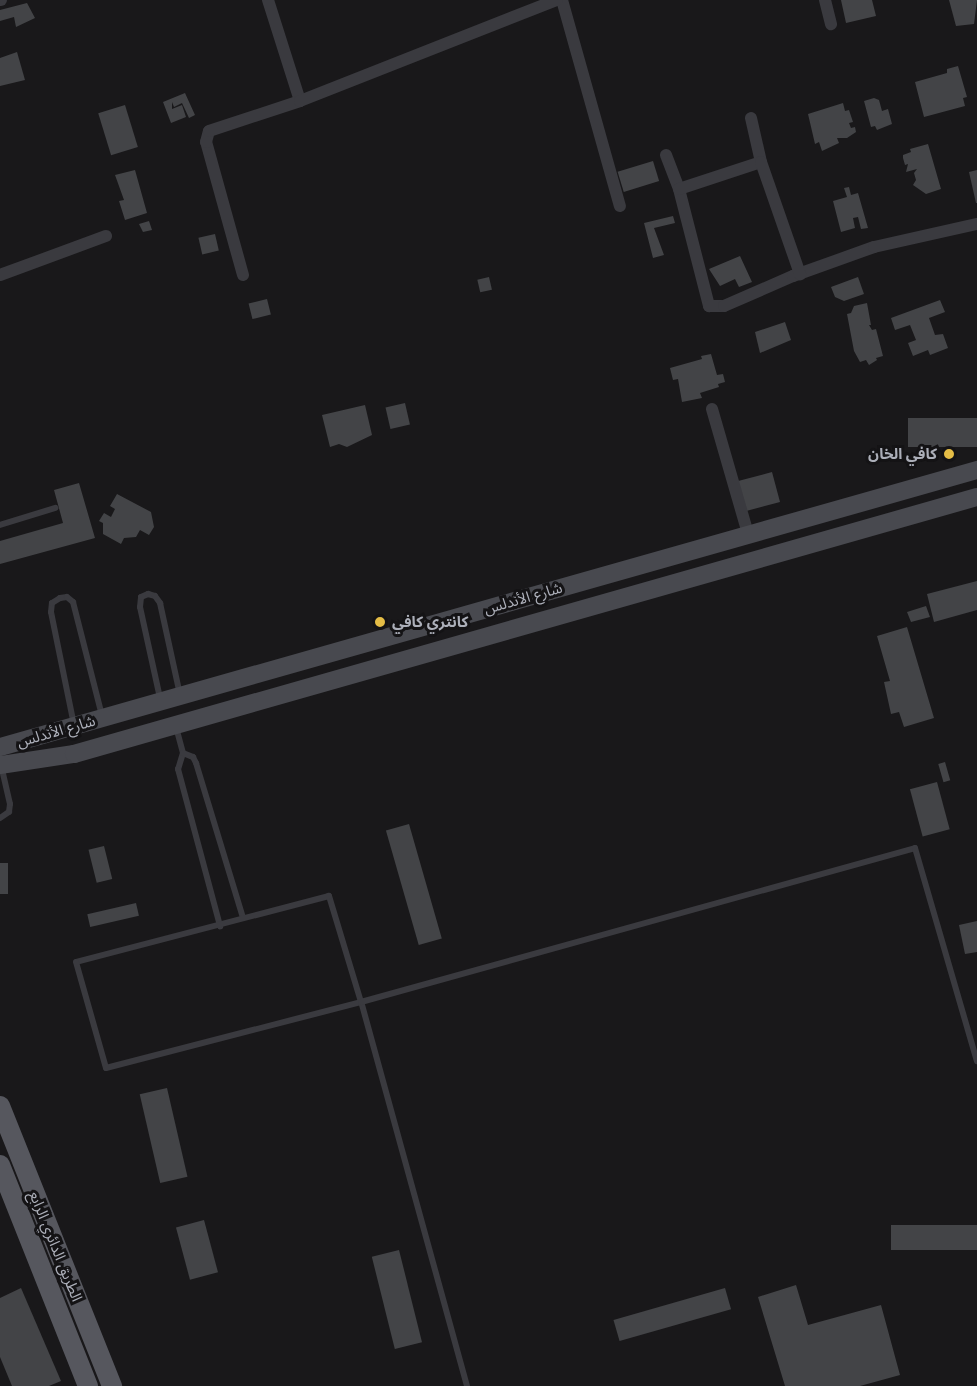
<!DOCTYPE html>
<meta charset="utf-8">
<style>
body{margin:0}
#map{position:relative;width:977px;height:1386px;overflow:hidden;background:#19181a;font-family:Inter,"Noto Sans Arabic",sans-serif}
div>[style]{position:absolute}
.building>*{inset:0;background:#434447;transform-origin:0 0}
.lane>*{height:6px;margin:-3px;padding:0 3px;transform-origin:3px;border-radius:3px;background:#3a3a3f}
.street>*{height:12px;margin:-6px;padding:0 6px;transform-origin:6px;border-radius:6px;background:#3a3a3f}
.secondary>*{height:18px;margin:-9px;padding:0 9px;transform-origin:9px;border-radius:9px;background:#48494f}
.primary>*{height:20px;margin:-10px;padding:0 10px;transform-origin:10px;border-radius:10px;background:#56575e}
.dots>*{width:16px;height:16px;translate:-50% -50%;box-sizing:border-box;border:3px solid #141315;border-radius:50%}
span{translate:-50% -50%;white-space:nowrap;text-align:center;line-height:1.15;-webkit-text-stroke:6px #141315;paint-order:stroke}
.poi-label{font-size:15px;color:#acafb9;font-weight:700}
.right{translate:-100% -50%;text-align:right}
.left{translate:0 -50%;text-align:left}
.street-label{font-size:15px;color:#acafb9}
</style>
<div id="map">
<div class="building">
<i style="clip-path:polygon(841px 0,872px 0,876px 16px,846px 23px)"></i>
<i style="clip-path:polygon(949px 0,977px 0,974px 24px,956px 26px)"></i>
<i style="clip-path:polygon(27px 3px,35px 18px,16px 27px,14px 17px,0 21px,0 10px)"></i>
<i style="clip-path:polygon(17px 52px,25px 80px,0 86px,0 58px)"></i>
<i style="clip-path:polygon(958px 66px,967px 97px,963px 98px,965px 106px,924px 117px,915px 82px,947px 73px,947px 69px)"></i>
<i style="clip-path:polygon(185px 93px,195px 115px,189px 118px,182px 103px,174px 107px,172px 102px,172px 109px,182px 105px,186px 117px,171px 123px,163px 102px)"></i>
<i style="clip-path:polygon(874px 98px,879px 100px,882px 111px,888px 109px,892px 124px,877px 130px,875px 126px,871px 127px,864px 101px)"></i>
<i style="clip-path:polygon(843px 103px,845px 111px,849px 110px,853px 122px,849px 123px,851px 128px,855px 127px,856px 132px,847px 138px,837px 138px,839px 143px,822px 151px,819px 142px,815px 144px,808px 114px)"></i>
<i style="left:125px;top:105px;width:44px;height:28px;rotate:73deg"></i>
<i style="clip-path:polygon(928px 144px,941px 189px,926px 194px,913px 185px,916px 180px,914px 173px,917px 169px,906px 172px,908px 164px,905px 165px,903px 158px,903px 155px,911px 152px,910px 149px)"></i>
<i style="left:653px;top:161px;width:21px;height:37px;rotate:73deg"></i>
<i style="clip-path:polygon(135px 170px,147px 213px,125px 220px,119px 201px,124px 200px,115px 175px)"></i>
<i style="clip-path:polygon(977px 170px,977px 203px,976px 203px,969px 172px)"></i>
<i style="clip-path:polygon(849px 187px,851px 195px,858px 193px,868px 228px,861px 229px,858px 217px,853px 218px,855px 228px,841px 232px,833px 201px,847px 197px,844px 188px)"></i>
<i style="clip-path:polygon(673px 216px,675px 223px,654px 228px,664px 255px,653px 258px,644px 223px)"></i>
<i style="clip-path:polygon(149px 221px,152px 230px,143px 232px,139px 224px)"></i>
<i style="left:215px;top:234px;width:17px;height:17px;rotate:77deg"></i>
<i style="clip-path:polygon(740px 256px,752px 282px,739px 287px,735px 279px,720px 286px,709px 269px)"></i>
<i style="left:489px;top:277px;width:13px;height:12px;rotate:77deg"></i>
<i style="clip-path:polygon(858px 277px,864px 294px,844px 301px,835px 297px,831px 287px)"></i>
<i style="left:267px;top:299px;width:16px;height:19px;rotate:76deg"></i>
<i style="clip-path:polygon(940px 300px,945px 312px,929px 318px,935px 335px,943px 334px,948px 348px,930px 355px,928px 350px,913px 356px,908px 343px,916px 340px,910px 325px,895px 330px,891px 318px)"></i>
<i style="clip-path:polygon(867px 303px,871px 325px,869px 325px,872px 330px,876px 329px,883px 356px,876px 358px,877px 360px,869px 365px,866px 360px,860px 362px,854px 351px,847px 314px,851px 313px,854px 306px)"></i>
<i style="clip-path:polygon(785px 322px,791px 340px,760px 353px,755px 332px)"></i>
<i style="clip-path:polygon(711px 354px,717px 375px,723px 374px,725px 382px,718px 384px,719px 387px,700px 393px,702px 398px,682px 402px,678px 379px,673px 380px,670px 368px,702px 359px,701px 356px)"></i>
<i style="left:405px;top:403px;width:22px;height:20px;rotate:77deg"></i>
<i style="clip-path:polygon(365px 405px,372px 435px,347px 447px,339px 444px,330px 447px,322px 415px)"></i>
<i style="left:977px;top:418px;width:29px;height:69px;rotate:90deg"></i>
<i style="left:772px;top:472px;width:31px;height:36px;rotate:75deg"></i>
<i style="clip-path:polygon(79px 483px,95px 538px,0 564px,0 541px,63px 523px,54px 490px)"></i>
<i style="clip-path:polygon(117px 494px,151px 512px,154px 527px,149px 535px,140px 530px,136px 537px,124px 538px,121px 544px,103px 534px,103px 523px,99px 521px,104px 513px,111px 517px,115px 509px,110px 506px)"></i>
<i style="clip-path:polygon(977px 581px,977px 610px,934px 622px,927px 594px)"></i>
<i style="clip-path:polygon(926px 606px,930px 617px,911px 622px,907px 612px)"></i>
<i style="clip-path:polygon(907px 627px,934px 718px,904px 727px,899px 712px,891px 714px,884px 682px,890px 681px,877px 636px)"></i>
<i style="left:945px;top:762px;width:19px;height:7px;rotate:74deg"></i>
<i style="left:937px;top:782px;width:49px;height:28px;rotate:75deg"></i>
<i style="left:409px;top:824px;width:119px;height:24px;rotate:74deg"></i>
<i style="left:104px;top:846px;width:34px;height:16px;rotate:76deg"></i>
<i style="left:0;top:863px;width:8px;height:31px"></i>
<i style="left:136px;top:903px;width:13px;height:50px;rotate:77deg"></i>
<i style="clip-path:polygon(977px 921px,977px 952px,965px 954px,959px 925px)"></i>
<i style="left:167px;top:1088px;width:91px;height:28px;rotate:77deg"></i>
<i style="left:204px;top:1220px;width:54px;height:29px;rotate:75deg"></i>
<i style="left:977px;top:1225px;width:25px;height:86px;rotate:90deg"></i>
<i style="left:399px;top:1250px;width:95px;height:28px;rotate:76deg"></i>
<i style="clip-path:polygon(796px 1285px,808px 1325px,881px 1305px,900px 1375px,860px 1386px,785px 1386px,758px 1297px)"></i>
<i style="clip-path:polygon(21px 1288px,61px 1381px,49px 1386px,12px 1386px,0 1357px,0 1298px)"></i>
<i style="left:725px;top:1288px;width:22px;height:116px;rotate:74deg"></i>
</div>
<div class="lane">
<i style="left:0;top:525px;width:58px;rotate:-17.2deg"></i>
<i style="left:160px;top:698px;width:93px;rotate:-102.4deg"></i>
<i style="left:140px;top:607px;width:10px;rotate:-84deg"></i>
<i style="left:141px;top:597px;width:8px;rotate:-23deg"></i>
<i style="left:148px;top:594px;width:7px;rotate:16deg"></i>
<i style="left:155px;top:596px;width:9px;rotate:54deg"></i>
<i style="left:160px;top:603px;width:94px;rotate:77.7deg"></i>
<i style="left:74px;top:725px;width:115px;rotate:-101.5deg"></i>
<i style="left:51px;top:612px;width:9px;rotate:-84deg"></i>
<i style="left:52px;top:603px;width:9px;rotate:-32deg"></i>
<i style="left:60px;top:598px;width:7px;rotate:-8deg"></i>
<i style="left:67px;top:597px;width:8px;rotate:40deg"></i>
<i style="left:73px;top:602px;width:118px;rotate:75.7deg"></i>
<i style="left:176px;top:727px;width:27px;rotate:75deg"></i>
<i style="left:183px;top:753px;width:17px;rotate:107deg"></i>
<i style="left:178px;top:769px;width:163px;rotate:75deg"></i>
<i style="left:183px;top:753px;width:11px;rotate:22deg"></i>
<i style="left:193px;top:757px;width:7px;rotate:63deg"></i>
<i style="left:196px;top:763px;width:162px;rotate:73.1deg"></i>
<i style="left:0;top:818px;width:11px;rotate:-34deg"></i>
<i style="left:9px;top:812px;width:8px;rotate:-83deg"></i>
<i style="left:10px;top:804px;width:37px;rotate:-103deg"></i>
<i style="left:467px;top:1386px;width:398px;rotate:-105.4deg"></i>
<i style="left:361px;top:1002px;width:111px;rotate:-106.8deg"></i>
<i style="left:329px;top:896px;width:261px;rotate:165.4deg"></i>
<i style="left:76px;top:962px;width:110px;rotate:74.2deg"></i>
<i style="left:106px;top:1068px;width:263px;rotate:-14.5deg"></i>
<i style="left:361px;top:1002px;width:575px;rotate:-15.53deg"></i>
<i style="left:915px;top:848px;width:222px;rotate:73.8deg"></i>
</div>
<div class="street">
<i style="left:0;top:0;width:1px"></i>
<i style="left:268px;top:0;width:106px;rotate:72.4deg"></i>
<i style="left:562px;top:0;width:214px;rotate:74.3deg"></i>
<i style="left:825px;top:0;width:25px;rotate:76deg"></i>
<i style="left:751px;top:118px;width:45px;rotate:77.2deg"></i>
<i style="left:666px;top:155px;width:36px;rotate:69deg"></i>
<i style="left:679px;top:189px;width:121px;rotate:75.6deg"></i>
<i style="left:709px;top:306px;width:15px"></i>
<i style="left:724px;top:306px;width:75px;rotate:-23.5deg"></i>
<i style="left:793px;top:276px;width:86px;rotate:-19.7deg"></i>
<i style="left:874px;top:247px;width:106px;rotate:-12.6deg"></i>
<i style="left:679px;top:189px;width:86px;rotate:-18.2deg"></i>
<i style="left:761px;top:162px;width:119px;rotate:70.8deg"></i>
<i style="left:0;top:275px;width:113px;rotate:-20.2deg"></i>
<i style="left:243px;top:275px;width:138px;rotate:-105.5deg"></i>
<i style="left:206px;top:142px;width:11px;rotate:-75deg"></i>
<i style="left:209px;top:131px;width:96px;rotate:-18.2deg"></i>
<i style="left:300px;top:101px;width:276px;rotate:-21.5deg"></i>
<i style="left:712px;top:409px;width:130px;rotate:73.9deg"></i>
</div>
<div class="secondary">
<i style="left:0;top:747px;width:1016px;rotate:-15.83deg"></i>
<i style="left:0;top:765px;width:75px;rotate:-8.5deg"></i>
<i style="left:74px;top:754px;width:939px;rotate:-15.89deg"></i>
</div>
<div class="primary">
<i style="left:0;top:1106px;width:302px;rotate:68.2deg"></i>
<i style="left:0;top:1165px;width:238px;rotate:68.3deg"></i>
</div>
<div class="dots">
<i style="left:949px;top:454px;background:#e5bd46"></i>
<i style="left:380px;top:622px;background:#e5bd46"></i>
</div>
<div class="poi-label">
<span class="right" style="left:937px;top:454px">كافي الخان</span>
<span class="left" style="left:392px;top:622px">كانتري كافي</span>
</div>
<div class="street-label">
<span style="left:523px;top:598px;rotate:-16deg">شارع الأندلس</span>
<span style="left:56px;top:731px;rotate:-16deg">شارع الأندلس</span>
<span style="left:56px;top:1246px;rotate:68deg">الطريق الدائري الرابع</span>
</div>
</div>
